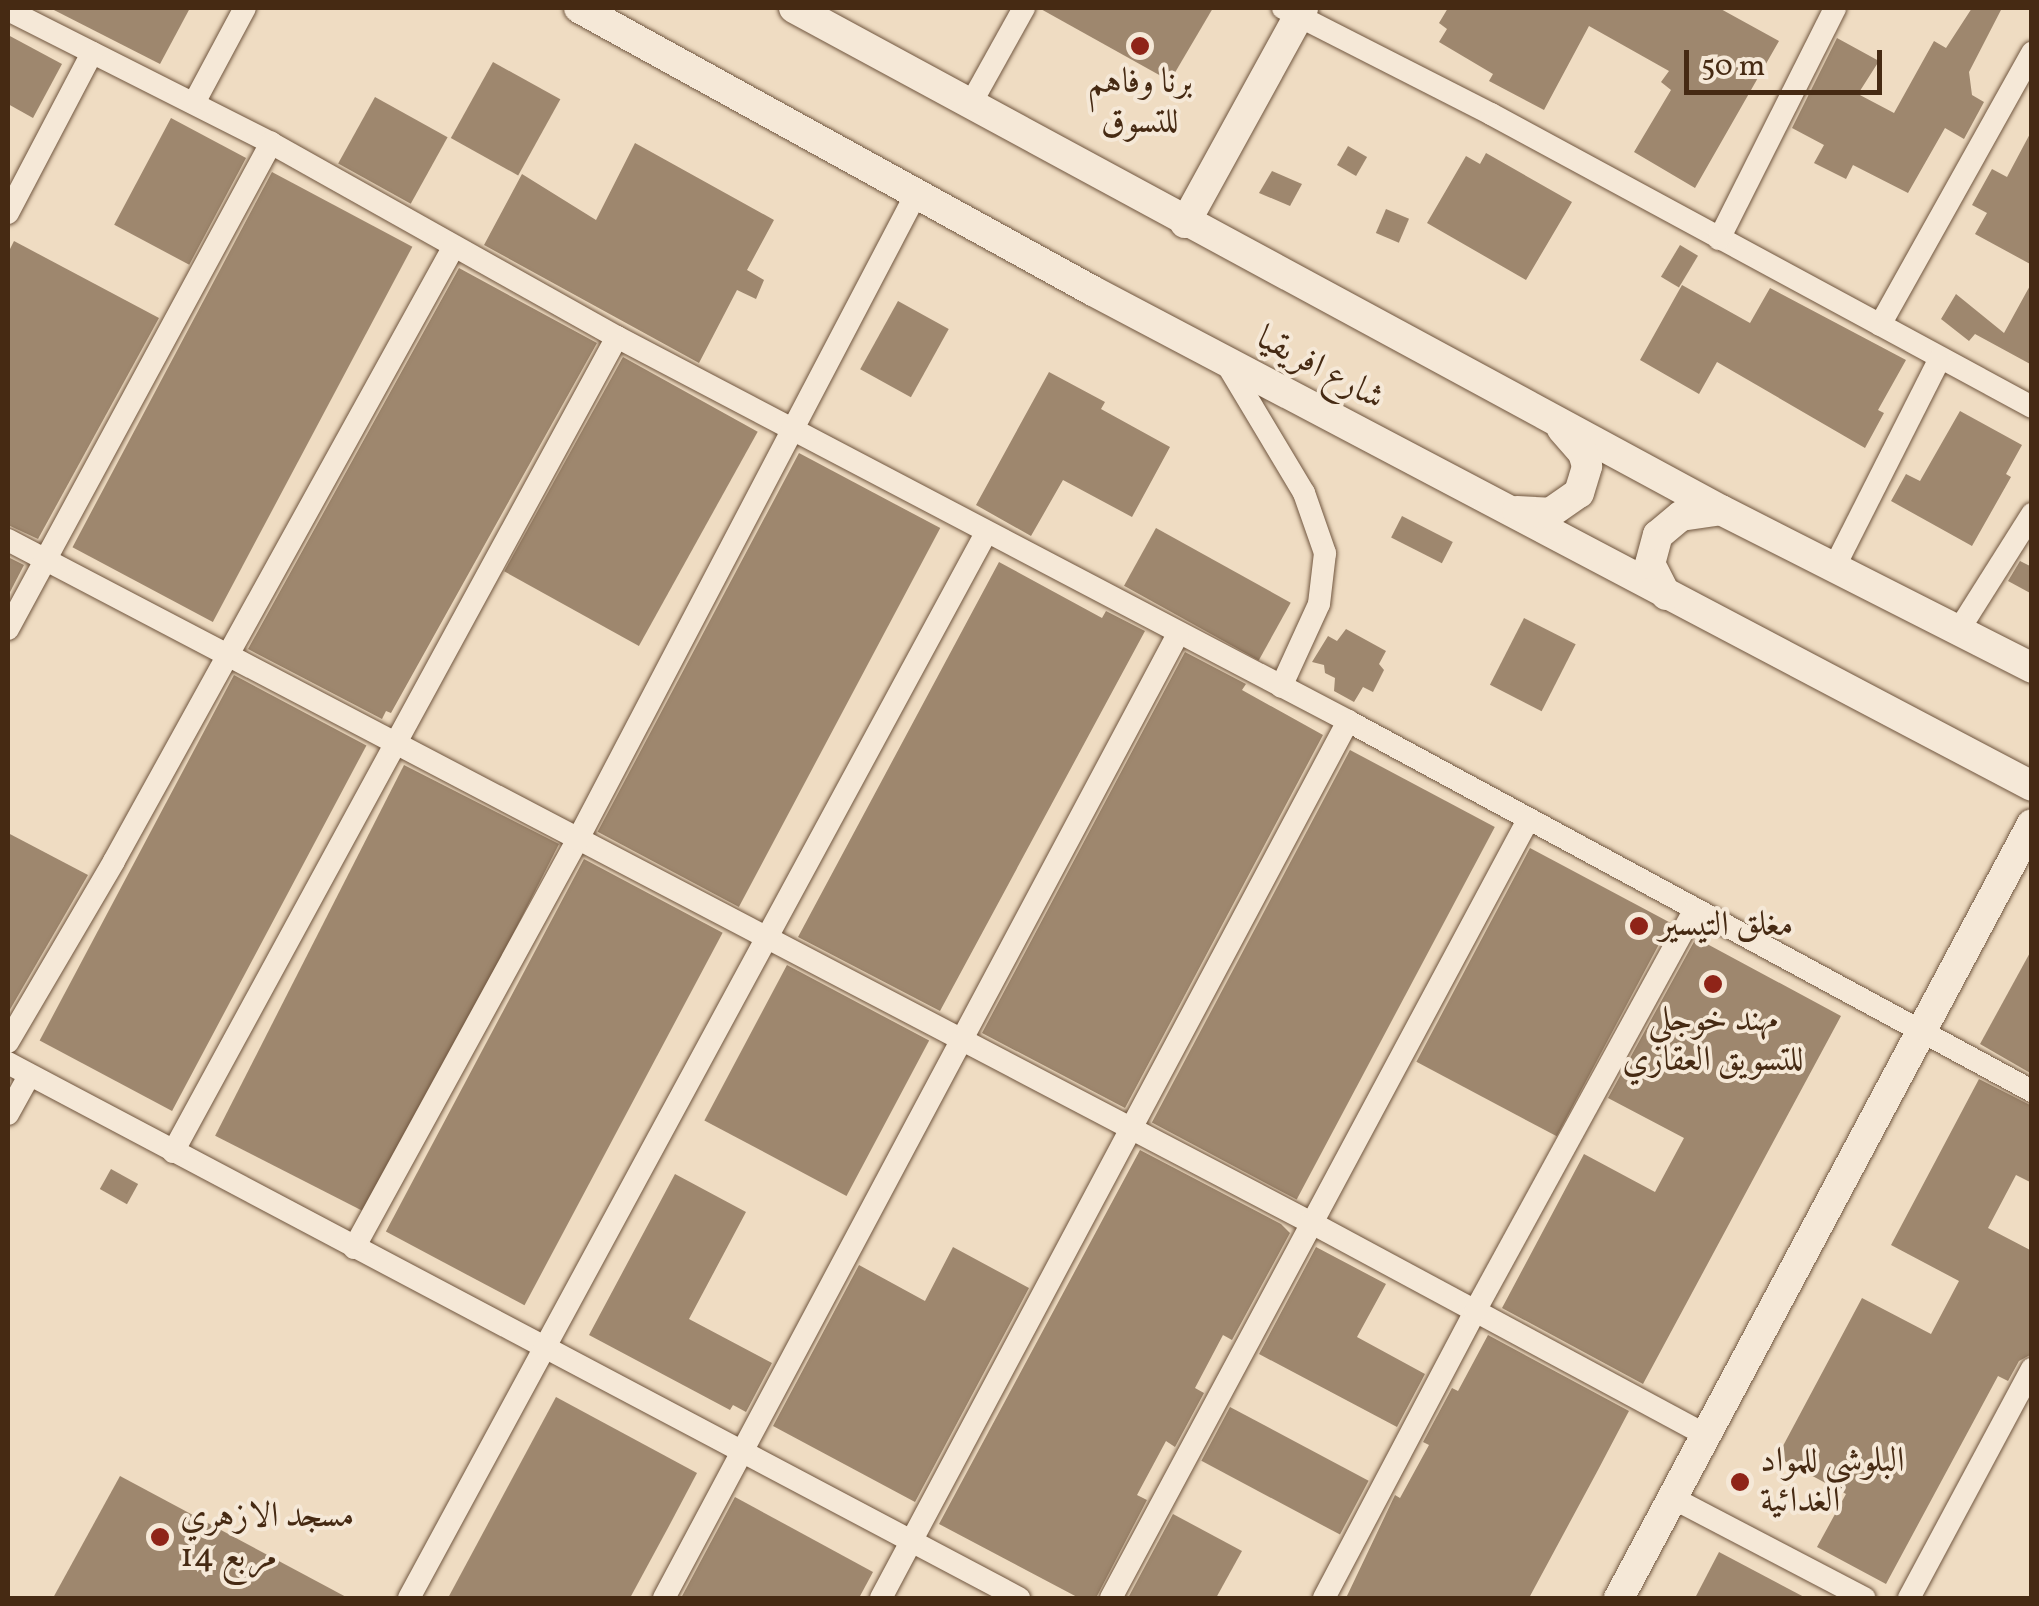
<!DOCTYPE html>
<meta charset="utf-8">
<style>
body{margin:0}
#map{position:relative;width:2039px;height:1606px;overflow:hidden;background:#efdcc2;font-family:Vollkorn,Amiri,serif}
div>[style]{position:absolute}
.building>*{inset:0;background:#9e876e;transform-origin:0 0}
.roads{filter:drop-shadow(0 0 2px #70563f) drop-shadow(0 0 2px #70563f)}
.street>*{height:22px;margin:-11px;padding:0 11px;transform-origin:11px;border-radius:11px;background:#f5e8d7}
.secondary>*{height:30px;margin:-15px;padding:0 15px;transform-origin:15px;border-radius:15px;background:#f5e8d7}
.dots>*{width:28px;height:28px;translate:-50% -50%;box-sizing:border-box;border:5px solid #f5e8d7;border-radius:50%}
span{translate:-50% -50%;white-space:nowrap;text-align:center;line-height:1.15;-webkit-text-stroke:8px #f5e8d7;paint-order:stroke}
.poi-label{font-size:35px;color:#462a13}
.left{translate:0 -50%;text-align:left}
.street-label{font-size:35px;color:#462a13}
.frame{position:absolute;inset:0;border:10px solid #462a13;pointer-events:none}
.scale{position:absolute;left:1684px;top:50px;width:198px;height:45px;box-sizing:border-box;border:5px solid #462a13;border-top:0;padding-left:12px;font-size:30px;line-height:35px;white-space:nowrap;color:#462a13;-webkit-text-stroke:8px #f5e8d7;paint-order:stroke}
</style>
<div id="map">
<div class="building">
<i style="clip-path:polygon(50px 8px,190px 8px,160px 64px)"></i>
<i style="clip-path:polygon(1039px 8px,1213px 8px,1170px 81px)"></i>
<i style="clip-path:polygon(1448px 8px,1719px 8px,1779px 41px,1695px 188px,1634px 152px,1671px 90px,1661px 82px,1669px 71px,1589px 26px,1544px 110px,1489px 81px,1493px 74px,1439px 42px,1447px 29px,1439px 23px)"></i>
<i style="clip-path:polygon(1972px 8px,2002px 8px,1969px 72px,1972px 95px,1984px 102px,1964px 139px,1945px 128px,1908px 193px,1853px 165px,1846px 179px,1814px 163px,1824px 145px,1792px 128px,1837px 38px,1879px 61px,1858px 94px,1894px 113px,1934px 41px,1946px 48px)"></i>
<i style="clip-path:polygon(8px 35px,62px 64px,33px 118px,8px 104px)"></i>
<i style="left:493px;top:62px;width:77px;height:87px;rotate:29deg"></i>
<i style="left:375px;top:97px;width:83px;height:76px;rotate:29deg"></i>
<i style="left:171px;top:118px;width:85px;height:121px;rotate:28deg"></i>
<i style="clip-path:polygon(2032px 130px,2032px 265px,1975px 234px,1987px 213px,1972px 205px,1992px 169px,2007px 177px)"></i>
<i style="clip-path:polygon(635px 143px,774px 220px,747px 270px,764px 280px,756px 299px,737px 290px,699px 363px,484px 245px,522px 174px,596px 220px)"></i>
<i style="left:1348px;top:146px;width:22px;height:22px;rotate:30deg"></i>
<i style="clip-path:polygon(1486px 153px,1572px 202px,1526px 280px,1427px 223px,1466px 156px,1480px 164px)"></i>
<i style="clip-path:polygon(1272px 171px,1302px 184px,1290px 206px,1259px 193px)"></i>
<i style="left:272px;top:172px;width:159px;height:425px;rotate:28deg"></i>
<i style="left:1386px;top:209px;width:25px;height:26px;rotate:23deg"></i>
<i style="clip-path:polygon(14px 241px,159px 318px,38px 539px,8px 525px,8px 253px)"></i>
<i style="left:1680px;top:245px;width:21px;height:37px;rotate:31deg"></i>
<i style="clip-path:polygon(459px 268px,597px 343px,391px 713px,386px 711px,382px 719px,248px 649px)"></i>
<i style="clip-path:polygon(2032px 282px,2032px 365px,1975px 334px,1969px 341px,1941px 319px,1956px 294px,2004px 333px)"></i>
<i style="clip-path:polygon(1682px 285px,1750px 323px,1770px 288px,1906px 360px,1878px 410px,1884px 413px,1865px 448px,1717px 362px,1699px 394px,1640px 360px)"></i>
<i style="left:898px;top:301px;width:58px;height:78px;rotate:29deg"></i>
<i style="left:623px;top:357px;width:154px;height:245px;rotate:29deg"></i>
<i style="clip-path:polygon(1049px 372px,1105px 402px,1101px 409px,1170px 447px,1132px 517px,1063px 480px,1031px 536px,976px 505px)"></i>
<i style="clip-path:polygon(1960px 411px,2022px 445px,2006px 474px,2011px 477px,1972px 546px,1891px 501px,1906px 474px,1920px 481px)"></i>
<i style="left:799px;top:453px;width:160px;height:429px;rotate:28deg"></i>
<i style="left:1402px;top:516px;width:57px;height:24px;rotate:27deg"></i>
<i style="left:1156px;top:528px;width:154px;height:66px;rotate:29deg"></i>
<i style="clip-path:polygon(8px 557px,24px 565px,8px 596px)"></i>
<i style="clip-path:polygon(2020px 561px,2032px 567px,2032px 594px,2008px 581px)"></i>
<i style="clip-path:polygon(999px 562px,1102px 618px,1106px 611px,1145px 631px,940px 1011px,798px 937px)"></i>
<i style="left:1524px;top:618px;width:58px;height:75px;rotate:27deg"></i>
<i style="clip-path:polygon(1346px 629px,1386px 651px,1379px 664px,1384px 670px,1373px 692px,1363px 687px,1354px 702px,1334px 691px,1335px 678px,1325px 673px,1324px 665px,1312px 662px,1328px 636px,1337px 641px)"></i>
<i style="clip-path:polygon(1185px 652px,1246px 684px,1242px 690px,1323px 735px,1125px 1108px,982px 1033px)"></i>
<i style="left:234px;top:675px;width:150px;height:414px;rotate:28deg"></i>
<i style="left:1350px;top:750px;width:164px;height:422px;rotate:28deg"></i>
<i style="left:404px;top:765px;width:174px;height:416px;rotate:27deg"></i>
<i style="clip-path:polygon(8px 833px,88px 875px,8px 1013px)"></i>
<i style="left:1530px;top:848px;width:159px;height:242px;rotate:28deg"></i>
<i style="left:584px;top:859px;width:157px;height:422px;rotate:28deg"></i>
<i style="clip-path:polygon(1696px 938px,1841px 1016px,1643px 1384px,1502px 1308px,1584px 1154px,1655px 1192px,1684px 1138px,1608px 1098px)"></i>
<i style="clip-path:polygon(2032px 949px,2032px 1074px,1980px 1044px)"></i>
<i style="left:787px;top:965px;width:161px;height:176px;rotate:28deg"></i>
<i style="clip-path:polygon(1979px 1079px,2032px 1106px,2032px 1183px,2016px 1175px,1988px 1228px,2032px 1251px,2032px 1354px,2019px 1361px,2008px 1381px,1998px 1376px,1886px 1584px,1817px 1547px,1846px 1494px,1777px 1457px,1862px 1298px,1931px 1334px,1959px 1281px,1891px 1245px)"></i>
<i style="clip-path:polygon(1140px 1150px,1281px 1224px,1290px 1233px,1232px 1340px,1223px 1335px,1195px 1388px,1204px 1393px,1175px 1447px,1166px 1441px,1137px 1495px,1147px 1500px,1096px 1598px,1079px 1598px,939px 1524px)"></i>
<i style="left:111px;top:1169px;width:31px;height:23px;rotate:29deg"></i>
<i style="clip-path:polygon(675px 1174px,746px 1212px,689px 1319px,772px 1363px,746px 1412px,733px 1405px,730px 1410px,589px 1335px)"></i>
<i style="clip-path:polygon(953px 1247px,1029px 1288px,915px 1502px,773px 1426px,859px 1265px,925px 1301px)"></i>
<i style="clip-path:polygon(1316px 1247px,1386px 1284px,1357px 1337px,1425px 1374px,1397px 1427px,1259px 1354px)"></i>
<i style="clip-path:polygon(1488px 1335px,1629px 1411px,1598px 1470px,1529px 1598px,1346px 1598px,1395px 1495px,1400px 1498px,1429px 1445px,1423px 1442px,1452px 1388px,1458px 1391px)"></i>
<i style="clip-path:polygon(556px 1397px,697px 1473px,669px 1526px,630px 1598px,448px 1598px)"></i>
<i style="left:1230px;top:1407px;width:157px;height:61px;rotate:28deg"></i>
<i style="clip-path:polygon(120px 1476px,348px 1598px,53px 1598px)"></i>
<i style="clip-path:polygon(735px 1497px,873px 1572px,859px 1598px,681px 1598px)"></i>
<i style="clip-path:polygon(1173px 1514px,1242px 1551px,1216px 1598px,1128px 1598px)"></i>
<i style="clip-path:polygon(1719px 1552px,1806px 1598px,1695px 1598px)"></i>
</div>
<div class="roads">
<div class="street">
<i style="left:1283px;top:8px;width:233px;rotate:27deg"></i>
<i style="left:1491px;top:114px;width:615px;rotate:28.44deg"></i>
<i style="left:8px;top:10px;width:295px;rotate:26.8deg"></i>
<i style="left:271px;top:143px;width:397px;rotate:29.3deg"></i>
<i style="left:617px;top:337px;width:826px;rotate:27.71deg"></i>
<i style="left:1348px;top:721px;width:778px;rotate:28.41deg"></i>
<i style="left:194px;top:103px;width:108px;rotate:-61.8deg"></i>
<i style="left:970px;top:105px;width:111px;rotate:-60.9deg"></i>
<i style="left:8px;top:213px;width:181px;rotate:-62.3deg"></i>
<i style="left:1719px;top:239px;width:258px;rotate:-63.3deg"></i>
<i style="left:1880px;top:325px;width:312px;rotate:-60.8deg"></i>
<i style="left:1225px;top:361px;width:154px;rotate:59.1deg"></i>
<i style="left:1304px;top:493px;width:64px;rotate:70.7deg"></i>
<i style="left:1325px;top:553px;width:51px;rotate:96.7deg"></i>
<i style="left:1319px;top:604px;width:91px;rotate:114.6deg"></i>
<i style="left:8px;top:540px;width:1470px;rotate:27.65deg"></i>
<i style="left:1310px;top:1222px;width:450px;rotate:28.3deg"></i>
<i style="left:1834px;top:568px;width:235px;rotate:-63.2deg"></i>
<i style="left:1960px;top:628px;width:135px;rotate:-57.7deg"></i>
<i style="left:8px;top:629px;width:553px;rotate:-61.58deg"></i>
<i style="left:8px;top:1042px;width:210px;rotate:-59.6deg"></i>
<i style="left:114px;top:861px;width:700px;rotate:-61.06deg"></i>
<i style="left:8px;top:1063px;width:1144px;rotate:27.89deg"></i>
<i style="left:8px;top:1114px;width:43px;rotate:-61.1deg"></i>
<i style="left:173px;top:1152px;width:928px;rotate:-61.42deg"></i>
<i style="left:354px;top:1248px;width:466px;rotate:-61.3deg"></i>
<i style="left:578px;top:839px;width:728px;rotate:-62.34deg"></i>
<i style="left:1673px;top:1498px;width:216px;rotate:27.6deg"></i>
<i style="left:409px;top:1598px;width:1211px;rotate:-61.55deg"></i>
<i style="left:664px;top:1598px;width:1092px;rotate:-61.93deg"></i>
<i style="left:881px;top:1598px;width:994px;rotate:-61.96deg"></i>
<i style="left:1111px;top:1598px;width:883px;rotate:-61.81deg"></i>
<i style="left:1324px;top:1598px;width:324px;rotate:-62.2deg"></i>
<i style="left:1475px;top:1311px;width:458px;rotate:-61.3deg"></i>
<i style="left:1909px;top:1598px;width:260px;rotate:-61.8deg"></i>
</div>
<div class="secondary">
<i style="left:579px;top:8px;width:587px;rotate:28.84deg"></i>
<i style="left:1093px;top:291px;width:1061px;rotate:27.8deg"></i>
<i style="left:794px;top:8px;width:1054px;rotate:28.44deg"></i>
<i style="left:1721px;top:510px;width:349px;rotate:26.9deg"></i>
<i style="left:1185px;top:223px;width:245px;rotate:-61.2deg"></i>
<i style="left:1517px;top:511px;width:33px;rotate:3deg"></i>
<i style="left:1550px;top:513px;width:35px;rotate:-35deg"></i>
<i style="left:1579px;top:493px;width:28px;rotate:-73deg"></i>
<i style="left:1587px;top:466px;width:14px;rotate:-107deg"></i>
<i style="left:1583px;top:453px;width:32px;rotate:-131deg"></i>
<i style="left:1666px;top:595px;width:35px;rotate:-117deg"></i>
<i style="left:1650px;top:564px;width:30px;rotate:-75deg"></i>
<i style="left:1658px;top:535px;width:30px;rotate:-40deg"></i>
<i style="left:1681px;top:516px;width:40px;rotate:-8.5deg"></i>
<i style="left:1619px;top:1598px;width:877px;rotate:-61.92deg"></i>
</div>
</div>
<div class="dots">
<i style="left:1140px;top:46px;background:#8f2418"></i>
<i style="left:1639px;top:926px;background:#8f2418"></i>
<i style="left:1713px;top:984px;background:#8f2418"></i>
<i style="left:1740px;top:1482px;background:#8f2418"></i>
<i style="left:160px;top:1537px;background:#8f2418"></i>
</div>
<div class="poi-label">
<span style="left:1140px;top:103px">برنا وفاهم<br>للتسوق</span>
<span class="left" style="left:1659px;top:926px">مغلق التيسير</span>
<span style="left:1713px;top:1041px">مهند خوجلي<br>للتسويق العقاري</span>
<span class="left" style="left:1760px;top:1482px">البلوشي للمواد<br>الغدائية</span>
<span class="left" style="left:180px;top:1537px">مسجد الازهري<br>مربع 14</span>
</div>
<div class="street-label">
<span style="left:1320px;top:369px;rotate:28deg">شارع افريقيا</span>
</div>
<div class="frame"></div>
<div class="scale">50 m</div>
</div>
